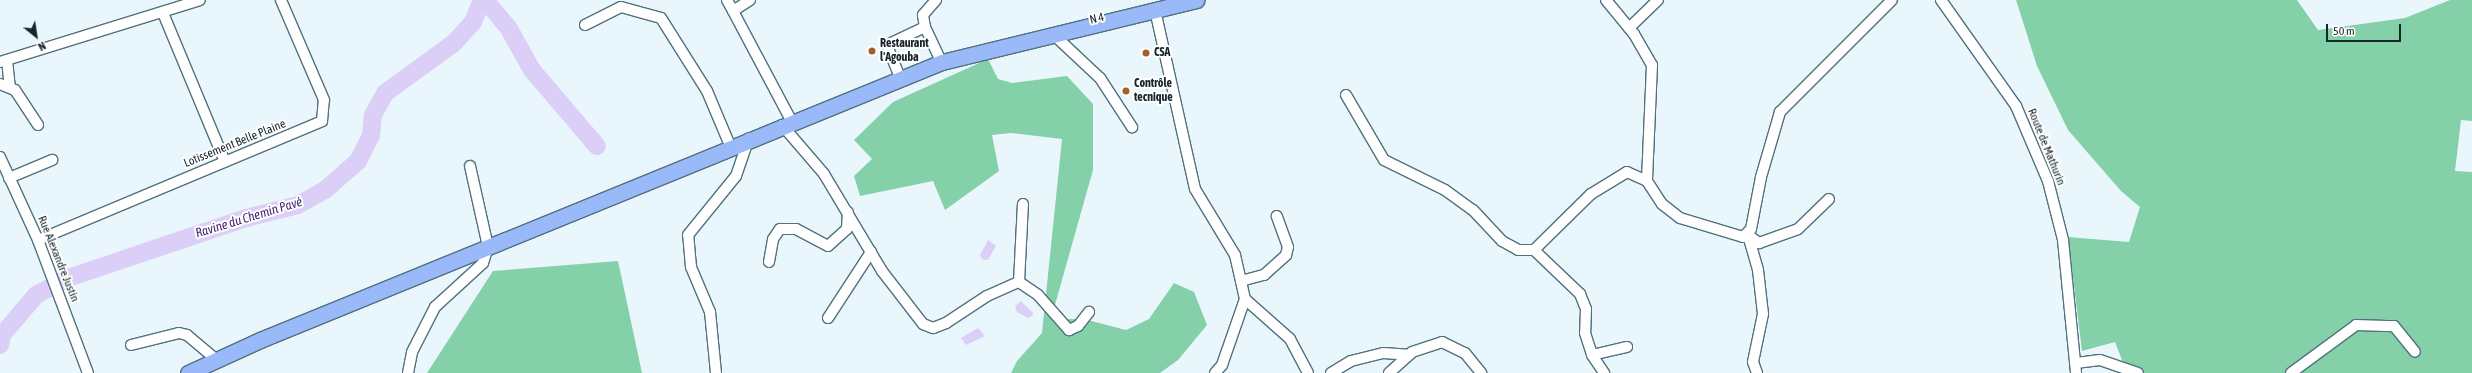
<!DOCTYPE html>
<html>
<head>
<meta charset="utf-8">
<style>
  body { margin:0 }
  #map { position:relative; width:2472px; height:373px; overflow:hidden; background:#e9f7fd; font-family:"Asap Condensed",sans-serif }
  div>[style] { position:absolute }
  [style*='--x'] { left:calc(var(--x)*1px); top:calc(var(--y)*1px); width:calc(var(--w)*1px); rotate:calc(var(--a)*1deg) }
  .forest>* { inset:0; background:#84d0a9 }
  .water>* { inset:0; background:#dbcff8 }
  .river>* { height:18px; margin:-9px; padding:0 9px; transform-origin:9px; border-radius:9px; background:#dbcff8 }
  .roads { filter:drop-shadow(1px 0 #52707e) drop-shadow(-1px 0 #52707e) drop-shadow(0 1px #52707e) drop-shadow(0 -1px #52707e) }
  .minor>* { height:10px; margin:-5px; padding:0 5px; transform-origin:5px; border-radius:5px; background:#fff }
  .highway>* { height:15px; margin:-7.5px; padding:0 7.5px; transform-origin:7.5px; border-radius:7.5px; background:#9ab9f9 }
  .dots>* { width:11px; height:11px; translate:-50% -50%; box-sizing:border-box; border:2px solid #fff; border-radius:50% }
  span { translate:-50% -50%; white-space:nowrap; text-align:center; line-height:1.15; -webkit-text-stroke:4px #fff; paint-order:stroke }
  .street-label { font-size:12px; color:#17242a }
  .poi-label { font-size:12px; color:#17242a; font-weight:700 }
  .left { translate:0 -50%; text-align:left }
  .water-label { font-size:13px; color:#452772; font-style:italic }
  .north { position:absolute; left:16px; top:16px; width:40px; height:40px; -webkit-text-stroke:3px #fff; paint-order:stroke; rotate:150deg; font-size:11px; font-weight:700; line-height:16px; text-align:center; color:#17242a }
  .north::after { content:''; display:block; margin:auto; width:14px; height:18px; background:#17242a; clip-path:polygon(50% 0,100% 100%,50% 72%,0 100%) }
  .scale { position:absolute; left:2326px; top:24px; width:75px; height:18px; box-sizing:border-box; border:2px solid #17242a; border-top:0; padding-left:5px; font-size:12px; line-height:14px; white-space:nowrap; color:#17242a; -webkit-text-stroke:3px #fff; paint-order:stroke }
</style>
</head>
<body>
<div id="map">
  <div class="forest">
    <div style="clip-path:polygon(2016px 0,2297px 0,2318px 30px,2405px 18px,2450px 0,2472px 0,2472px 121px,2461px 120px,2455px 171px,2472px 172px,2472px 373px,2127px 373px,2115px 342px,2082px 351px,2068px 237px,2129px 242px,2140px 207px,2121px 191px,2068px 130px,2037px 66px)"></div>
    <div style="clip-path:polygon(988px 59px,998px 79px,1012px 83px,1067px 76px,1093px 104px,1093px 170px,1051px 319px,1084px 319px,1126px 330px,1149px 319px,1174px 283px,1194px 292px,1207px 325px,1178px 360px,1160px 373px,1011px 373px,1017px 361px,1042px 333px,1062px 139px,1011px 133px,992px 135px,999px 171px,945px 210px,933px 181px,860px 196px,854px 176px,872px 159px,854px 140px,893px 102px)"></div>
    <div style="clip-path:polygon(618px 261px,642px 373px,427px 373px,493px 271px)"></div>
  </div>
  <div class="water">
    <div style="clip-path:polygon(988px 240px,996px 246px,988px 260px,983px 260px,980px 255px)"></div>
    <div style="clip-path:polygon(1021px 301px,1034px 314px,1028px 318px,1017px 312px,1015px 306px)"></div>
    <div style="clip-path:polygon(978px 328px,985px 336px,966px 345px,961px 338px)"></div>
  </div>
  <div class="river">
    <div style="--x:485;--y:0;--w:35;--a:50"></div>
    <div style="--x:508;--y:27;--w:49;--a:60.8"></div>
    <div style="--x:532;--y:70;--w:100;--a:49.5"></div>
    <div style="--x:0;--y:345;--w:10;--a:-79"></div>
    <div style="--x:2;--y:335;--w:52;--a:-49.6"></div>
    <div style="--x:36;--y:295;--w:36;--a:-28"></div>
    <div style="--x:68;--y:278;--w:188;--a:-18.6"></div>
    <div style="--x:246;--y:218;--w:54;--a:-14"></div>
    <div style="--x:298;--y:205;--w:31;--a:-29"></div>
    <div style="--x:325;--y:190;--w:44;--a:-41.3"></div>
    <div style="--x:358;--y:161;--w:28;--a:-63"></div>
    <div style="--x:371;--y:136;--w:21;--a:-85"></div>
    <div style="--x:373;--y:115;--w:25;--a:-61"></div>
    <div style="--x:385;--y:93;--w:85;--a:-35.9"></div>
    <div style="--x:454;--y:43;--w:28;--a:-48"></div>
    <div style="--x:473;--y:22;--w:24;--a:-68"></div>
  </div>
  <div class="roads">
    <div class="minor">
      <div style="--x:727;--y:0;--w:13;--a:61"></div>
      <div style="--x:750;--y:0;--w:20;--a:147"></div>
      <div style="--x:733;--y:11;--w:121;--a:62"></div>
      <div style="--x:936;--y:0;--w:20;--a:131"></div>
      <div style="--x:923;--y:15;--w:12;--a:81"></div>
      <div style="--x:925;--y:27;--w:35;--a:65"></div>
      <div style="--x:1606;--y:0;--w:44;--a:50.5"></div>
      <div style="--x:1634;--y:34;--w:36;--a:60"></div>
      <div style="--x:1652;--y:65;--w:116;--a:92.5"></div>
      <div style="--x:1941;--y:0;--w:130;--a:54.7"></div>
      <div style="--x:2016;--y:106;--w:82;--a:66.9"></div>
      <div style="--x:2048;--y:181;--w:61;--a:75.7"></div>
      <div style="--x:2063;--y:240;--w:134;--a:84.4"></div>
      <div style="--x:1155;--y:10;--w:183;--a:77.4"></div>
      <div style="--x:1195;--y:189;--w:77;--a:58.8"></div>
      <div style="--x:1235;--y:255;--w:45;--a:77.2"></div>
      <div style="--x:1245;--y:299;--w:60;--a:41.6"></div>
      <div style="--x:1290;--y:339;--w:38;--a:62"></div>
      <div style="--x:163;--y:13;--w:161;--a:67.4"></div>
      <div style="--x:585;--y:25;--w:40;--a:-26.6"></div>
      <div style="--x:621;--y:7;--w:41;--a:15.4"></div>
      <div style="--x:661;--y:18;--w:86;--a:57.8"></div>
      <div style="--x:707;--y:91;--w:56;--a:67.1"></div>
      <div style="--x:1629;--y:28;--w:40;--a:-44"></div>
      <div style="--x:1054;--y:35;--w:63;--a:43.1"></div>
      <div style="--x:1100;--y:78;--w:59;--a:56.9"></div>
      <div style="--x:7;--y:60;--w:27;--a:84"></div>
      <div style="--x:0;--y:62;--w:209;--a:-17.2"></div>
      <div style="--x:899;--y:75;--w:32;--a:-112"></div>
      <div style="--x:887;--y:45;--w:42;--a:-25.3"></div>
      <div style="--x:0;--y:84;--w:16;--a:22"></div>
      <div style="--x:15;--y:90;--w:42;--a:56.7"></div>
      <div style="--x:1346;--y:95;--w:75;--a:59.7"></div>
      <div style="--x:1384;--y:160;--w:68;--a:26.2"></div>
      <div style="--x:1445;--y:190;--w:34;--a:36"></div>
      <div style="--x:1473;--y:210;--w:42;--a:46.9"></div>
      <div style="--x:1502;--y:241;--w:18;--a:29"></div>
      <div style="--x:1518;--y:250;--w:16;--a:0"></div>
      <div style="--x:1534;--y:250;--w:80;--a:-44.5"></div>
      <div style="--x:1591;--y:194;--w:42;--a:-31.4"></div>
      <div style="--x:1627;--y:172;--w:22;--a:24"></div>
      <div style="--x:1647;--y:181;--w:27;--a:57"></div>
      <div style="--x:1662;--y:204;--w:23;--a:38"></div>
      <div style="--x:1680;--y:218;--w:66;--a:16.8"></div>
      <div style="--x:1743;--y:237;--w:11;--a:-45"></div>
      <div style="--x:1751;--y:229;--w:53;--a:-79.1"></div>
      <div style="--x:1761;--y:177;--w:68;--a:-73.7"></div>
      <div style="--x:1780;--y:112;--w:158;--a:-45"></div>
      <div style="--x:782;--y:125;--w:65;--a:49.4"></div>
      <div style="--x:824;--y:174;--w:113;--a:59.1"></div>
      <div style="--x:882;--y:271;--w:67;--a:52.3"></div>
      <div style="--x:923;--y:324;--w:11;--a:22"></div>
      <div style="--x:933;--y:328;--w:14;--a:-21"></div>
      <div style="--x:946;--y:323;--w:49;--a:-33.4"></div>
      <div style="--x:987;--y:296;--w:35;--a:-24"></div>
      <div style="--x:1019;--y:282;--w:23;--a:34"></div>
      <div style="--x:1038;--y:295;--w:47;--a:48.5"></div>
      <div style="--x:1069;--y:330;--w:10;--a:-24"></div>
      <div style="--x:1078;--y:326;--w:18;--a:-52"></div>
      <div style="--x:0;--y:157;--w:91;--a:65.4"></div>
      <div style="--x:38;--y:240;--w:142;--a:69.4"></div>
      <div style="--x:470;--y:166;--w:78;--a:77.4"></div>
      <div style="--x:9;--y:178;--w:47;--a:-22.7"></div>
      <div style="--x:1748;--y:235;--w:36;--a:74"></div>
      <div style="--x:1758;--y:270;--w:44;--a:83.5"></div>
      <div style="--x:1763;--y:314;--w:49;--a:101.8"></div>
      <div style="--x:1753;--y:362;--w:12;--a:70"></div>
      <div style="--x:1748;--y:235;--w:14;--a:36"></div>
      <div style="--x:1759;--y:243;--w:41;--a:-19.7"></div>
      <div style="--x:1798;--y:229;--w:43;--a:-44.1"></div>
      <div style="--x:38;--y:240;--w:308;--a:-22.7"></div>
      <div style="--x:322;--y:121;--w:21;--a:-85"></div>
      <div style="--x:324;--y:100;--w:109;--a:-113.3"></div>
      <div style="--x:1534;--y:250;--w:64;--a:43.7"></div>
      <div style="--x:1580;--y:294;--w:16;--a:68"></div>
      <div style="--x:1586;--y:309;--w:24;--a:92"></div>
      <div style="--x:1585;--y:333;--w:23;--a:72"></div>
      <div style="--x:1592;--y:355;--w:22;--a:56"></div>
      <div style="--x:769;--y:262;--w:23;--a:-80"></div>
      <div style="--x:773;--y:239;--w:12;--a:-55"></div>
      <div style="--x:780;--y:229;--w:16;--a:0"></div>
      <div style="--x:796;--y:229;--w:36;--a:28"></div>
      <div style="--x:828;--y:246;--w:25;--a:-42"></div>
      <div style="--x:847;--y:229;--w:17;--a:-87"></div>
      <div style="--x:1241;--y:281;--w:24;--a:-15"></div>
      <div style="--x:1264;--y:275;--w:30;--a:-42"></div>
      <div style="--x:1286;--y:255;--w:8;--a:-76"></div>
      <div style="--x:1288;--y:247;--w:33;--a:-110"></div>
      <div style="--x:1019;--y:282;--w:78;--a:-87.1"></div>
      <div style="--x:828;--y:318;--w:79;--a:-56.9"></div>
      <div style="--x:131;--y:345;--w:49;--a:-14"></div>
      <div style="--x:179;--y:333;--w:8;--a:14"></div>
      <div style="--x:187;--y:335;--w:33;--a:40"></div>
      <div style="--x:1592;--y:355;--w:36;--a:-13"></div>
      <div style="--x:2076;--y:363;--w:24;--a:-7"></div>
      <div style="--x:2100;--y:360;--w:40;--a:18.9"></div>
      <div style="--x:408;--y:373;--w:21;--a:-79"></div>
      <div style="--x:412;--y:352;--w:51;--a:-62.9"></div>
      <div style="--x:435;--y:307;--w:65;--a:-42.5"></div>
      <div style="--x:483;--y:263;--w:17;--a:-73"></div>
      <div style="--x:716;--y:373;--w:61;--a:-95.6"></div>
      <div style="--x:710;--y:312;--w:49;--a:-112.9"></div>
      <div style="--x:691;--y:267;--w:32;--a:-95"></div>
      <div style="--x:688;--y:235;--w:76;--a:-50.9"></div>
      <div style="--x:736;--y:176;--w:40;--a:-71.1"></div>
      <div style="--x:1215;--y:373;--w:11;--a:-49"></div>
      <div style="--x:1222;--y:365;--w:70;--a:-70.8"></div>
      <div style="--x:1331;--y:373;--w:23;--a:-31"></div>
      <div style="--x:1351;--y:361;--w:33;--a:-14"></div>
      <div style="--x:1383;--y:353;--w:26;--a:4"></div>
      <div style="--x:1389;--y:373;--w:31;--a:-42"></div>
      <div style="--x:1412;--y:352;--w:32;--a:-18"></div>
      <div style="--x:1442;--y:342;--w:25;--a:26"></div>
      <div style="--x:1465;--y:353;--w:26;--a:51"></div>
      <div style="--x:2291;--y:373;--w:81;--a:-36.4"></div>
      <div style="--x:2356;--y:325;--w:38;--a:2"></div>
      <div style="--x:2394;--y:326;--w:33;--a:51"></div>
    </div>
    <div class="highway">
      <div style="--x:188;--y:373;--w:79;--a:-24.6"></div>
      <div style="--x:260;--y:340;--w:736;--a:-22.18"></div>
      <div style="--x:942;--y:62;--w:262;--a:-13.7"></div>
    </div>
  </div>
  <div class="dots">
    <div style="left:872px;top:51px;background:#a1612a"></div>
    <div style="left:1146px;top:53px;background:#a1612a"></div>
    <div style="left:1126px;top:91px;background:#a1612a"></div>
  </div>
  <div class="street-label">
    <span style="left:1097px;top:19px;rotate:-14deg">N 4</span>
    <span style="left:235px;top:144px;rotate:-22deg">Lotissement Belle Plaine</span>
    <span style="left:2046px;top:147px;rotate:68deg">Route de Mathurin</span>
    <span style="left:58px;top:259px;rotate:68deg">Rue Alexandre Justin</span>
  </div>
  <div class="poi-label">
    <span class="left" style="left:880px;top:51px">Restaurant<br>l'Agouba</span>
    <span class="left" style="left:1154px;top:53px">CSA</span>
    <span class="left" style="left:1134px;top:91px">Contrôle<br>tecnique</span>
  </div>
  <div class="water-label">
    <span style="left:249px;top:218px;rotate:-17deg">Ravine du Chemin Pavé</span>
  </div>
  <div class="north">N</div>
  <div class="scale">50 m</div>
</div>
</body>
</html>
